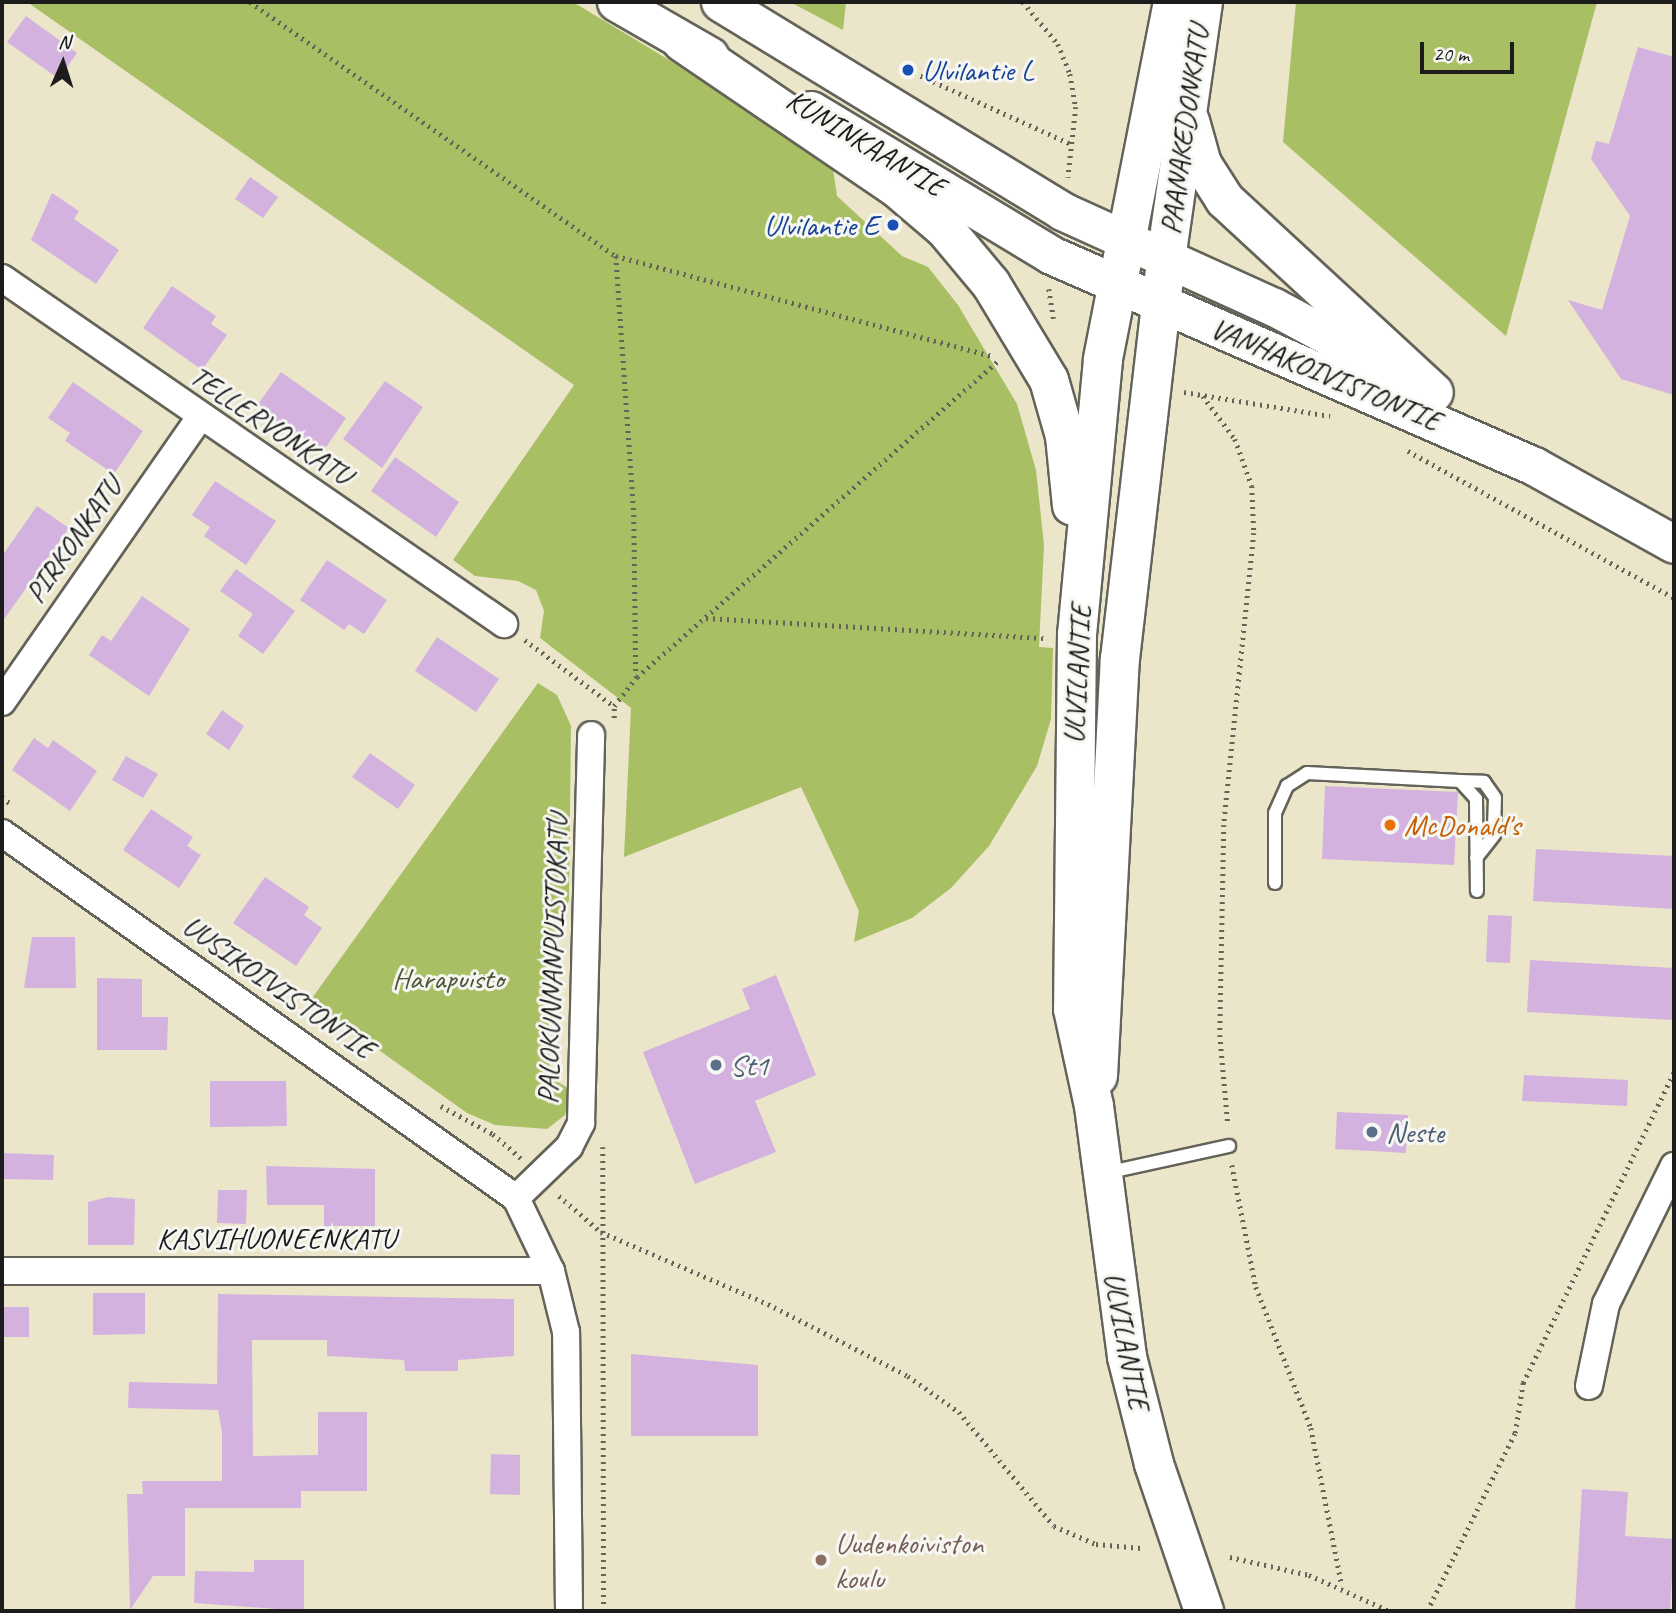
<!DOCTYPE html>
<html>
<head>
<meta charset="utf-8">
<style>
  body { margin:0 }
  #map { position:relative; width:1676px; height:1613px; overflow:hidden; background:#ebe6c9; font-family:Caveat,sans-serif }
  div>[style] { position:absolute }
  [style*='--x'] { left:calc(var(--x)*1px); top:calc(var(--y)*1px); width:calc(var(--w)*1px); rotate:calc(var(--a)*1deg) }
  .green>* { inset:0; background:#a9bf64 }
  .building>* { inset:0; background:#d3b2df }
  .path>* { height:4.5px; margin-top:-2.25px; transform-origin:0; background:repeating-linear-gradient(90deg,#646359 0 2px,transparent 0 7px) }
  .roads { filter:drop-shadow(2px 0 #646359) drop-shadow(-2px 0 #646359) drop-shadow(0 2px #646359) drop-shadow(0 -2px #646359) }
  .lane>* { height:12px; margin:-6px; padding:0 6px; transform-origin:6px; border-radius:6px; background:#fff }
  .street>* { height:26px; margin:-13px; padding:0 13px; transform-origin:13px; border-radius:13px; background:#fff }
  .secondary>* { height:37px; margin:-18.5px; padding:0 18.5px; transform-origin:18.5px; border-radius:18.5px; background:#fff }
  .primary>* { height:38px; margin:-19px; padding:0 19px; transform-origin:19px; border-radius:19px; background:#fff }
  .dots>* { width:19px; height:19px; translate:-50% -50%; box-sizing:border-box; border:4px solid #f6f6f2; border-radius:50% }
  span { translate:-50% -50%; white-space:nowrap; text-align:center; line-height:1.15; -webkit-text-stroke:6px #f6f6f2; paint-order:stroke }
  .transit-label { font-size:30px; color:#164399 }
  .left { translate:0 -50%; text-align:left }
  .right { translate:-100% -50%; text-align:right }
  .street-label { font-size:30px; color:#1c1c1c }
  .food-label { font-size:30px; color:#c56008 }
  .park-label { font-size:30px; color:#4d5535 }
  .service-label { font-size:30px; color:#4e5e75 }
  .education-label { font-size:30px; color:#785e54 }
  .frame { position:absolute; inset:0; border:4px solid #1c1c1c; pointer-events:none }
  .north { position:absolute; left:28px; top:28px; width:70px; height:70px; -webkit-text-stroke:5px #f6f6f2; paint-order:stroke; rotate:3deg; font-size:19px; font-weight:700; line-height:28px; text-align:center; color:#1c1c1c }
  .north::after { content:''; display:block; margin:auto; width:24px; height:32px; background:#1c1c1c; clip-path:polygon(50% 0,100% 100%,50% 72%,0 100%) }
  .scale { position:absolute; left:1420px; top:42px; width:94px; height:32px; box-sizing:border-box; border:4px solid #1c1c1c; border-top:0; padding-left:9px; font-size:21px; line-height:24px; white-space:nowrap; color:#1c1c1c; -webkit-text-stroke:5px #f6f6f2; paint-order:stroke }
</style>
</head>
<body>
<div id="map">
  <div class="green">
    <div style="clip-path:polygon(27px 2px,573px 2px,790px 133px,833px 169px,837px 196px,902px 256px,928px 267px,958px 305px,1017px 404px,1036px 470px,1044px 545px,1039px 647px,1053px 648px,1051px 719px,1037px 766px,989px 846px,951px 888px,912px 918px,854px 942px,859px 911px,801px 787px,624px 857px,631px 708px,540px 638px,544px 611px,536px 590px,518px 581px,475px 576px,453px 560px,574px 385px)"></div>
    <div style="clip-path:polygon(790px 2px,846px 2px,843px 30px)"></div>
    <div style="clip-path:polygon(1296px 2px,1597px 2px,1506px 336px,1283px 142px)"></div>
    <div style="clip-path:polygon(538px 683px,557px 695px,571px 726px,569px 900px,547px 960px,550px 1077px,571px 1090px,565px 1115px,547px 1129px,495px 1125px,467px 1113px,310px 1001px)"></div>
  </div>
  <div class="building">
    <div style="clip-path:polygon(26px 16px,77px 53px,59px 79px,7px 42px)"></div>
    <div style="clip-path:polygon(1638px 47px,1674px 57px,1674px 395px,1621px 379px,1568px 300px,1602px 310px,1630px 216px,1591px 159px,1596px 141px,1609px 144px)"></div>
    <div style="clip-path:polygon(250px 177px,278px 197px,263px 218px,235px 199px)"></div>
    <div style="clip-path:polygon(52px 193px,79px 211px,74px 219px,119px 250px,96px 284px,31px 240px)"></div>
    <div style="clip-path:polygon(172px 286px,216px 316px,211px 324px,227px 335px,202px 370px,143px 328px)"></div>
    <div style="clip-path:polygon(281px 372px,346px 418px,322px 453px,256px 407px)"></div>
    <div style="clip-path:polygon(385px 381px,423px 407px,382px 468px,343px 439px)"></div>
    <div style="clip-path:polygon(73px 382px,143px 431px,114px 474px,65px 441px,70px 433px,48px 418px)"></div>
    <div style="clip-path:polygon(395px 457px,459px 502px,436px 537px,371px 491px)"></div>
    <div style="clip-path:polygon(215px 481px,276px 521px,246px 565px,204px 536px,210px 527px,192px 515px)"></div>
    <div style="clip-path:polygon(37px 506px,69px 528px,2px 622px,2px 556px)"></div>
    <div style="clip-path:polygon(327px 560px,387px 600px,364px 634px,349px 624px,344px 630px,300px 600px)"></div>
    <div style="clip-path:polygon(236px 569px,295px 611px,263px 654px,238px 636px,253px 614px,220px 591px)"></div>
    <div style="clip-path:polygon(142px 596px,190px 629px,149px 696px,89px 655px,102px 635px,111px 641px)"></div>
    <div style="clip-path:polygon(437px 637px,499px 679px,476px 712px,415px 671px)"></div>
    <div style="clip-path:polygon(222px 710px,244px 726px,229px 750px,206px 734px)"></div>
    <div style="clip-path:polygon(34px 738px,48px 748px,53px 740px,97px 771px,70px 811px,12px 770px)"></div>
    <div style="clip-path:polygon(370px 753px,415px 785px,398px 809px,352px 777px)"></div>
    <div style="clip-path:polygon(126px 756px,158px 774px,143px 798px,112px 780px)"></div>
    <div style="clip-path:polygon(1325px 786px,1458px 792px,1454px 865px,1322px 859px)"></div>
    <div style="clip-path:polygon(151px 809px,193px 837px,187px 846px,201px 855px,179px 888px,123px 850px)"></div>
    <div style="clip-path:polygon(1536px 849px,1674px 856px,1674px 909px,1533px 901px)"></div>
    <div style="clip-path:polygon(265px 877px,309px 907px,304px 915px,322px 928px,296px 966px,233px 923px)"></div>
    <div style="clip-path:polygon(1488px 915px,1512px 916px,1510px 963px,1486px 962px)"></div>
    <div style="clip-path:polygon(32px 937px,75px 937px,76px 988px,24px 988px)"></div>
    <div style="clip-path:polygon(1530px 960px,1674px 968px,1673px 1020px,1527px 1012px)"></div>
    <div style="clip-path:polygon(776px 975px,816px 1075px,755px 1101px,776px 1152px,695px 1184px,643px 1052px,750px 1009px,742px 989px)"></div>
    <div style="clip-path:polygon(97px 978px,142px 979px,142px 1017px,168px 1017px,167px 1050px,97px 1050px)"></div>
    <div style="clip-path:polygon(1524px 1075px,1628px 1080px,1627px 1106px,1522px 1101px)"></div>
    <div style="clip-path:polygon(210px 1081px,286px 1081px,287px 1126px,210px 1127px)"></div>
    <div style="clip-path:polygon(1337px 1112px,1408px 1115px,1406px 1153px,1335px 1149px)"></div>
    <div style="clip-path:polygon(2px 1153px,54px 1155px,53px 1180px,2px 1179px)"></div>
    <div style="clip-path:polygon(266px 1166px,375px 1169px,375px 1226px,324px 1226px,324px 1205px,267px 1205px)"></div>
    <div style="clip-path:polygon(218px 1190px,247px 1190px,246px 1224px,217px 1223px)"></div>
    <div style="clip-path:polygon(108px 1197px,135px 1199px,134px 1245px,88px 1245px,88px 1202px)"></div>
    <div style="clip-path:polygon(93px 1293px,145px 1293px,145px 1334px,93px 1335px)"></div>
    <div style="clip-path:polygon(218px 1294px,514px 1299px,514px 1356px,458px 1360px,458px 1371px,405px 1371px,404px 1360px,327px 1356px,327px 1340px,252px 1340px,253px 1456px,318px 1455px,318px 1412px,367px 1412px,367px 1491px,301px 1491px,301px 1508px,185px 1508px,185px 1576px,153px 1576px,130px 1610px,127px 1494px,143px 1494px,142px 1481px,222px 1481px,222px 1431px,218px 1410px,128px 1408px,129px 1382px,217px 1384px)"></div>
    <div style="clip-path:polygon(2px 1307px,29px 1307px,29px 1337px,2px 1337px)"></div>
    <div style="clip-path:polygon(631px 1354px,758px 1365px,758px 1436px,631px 1436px)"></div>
    <div style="clip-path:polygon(491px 1454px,520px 1455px,520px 1495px,490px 1494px)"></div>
    <div style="clip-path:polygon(1582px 1489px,1628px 1492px,1625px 1536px,1674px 1539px,1670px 1611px,1575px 1611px)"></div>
    <div style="clip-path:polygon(254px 1560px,304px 1560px,304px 1611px,194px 1603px,195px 1571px,254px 1572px)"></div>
  </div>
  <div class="path">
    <div style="--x:250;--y:2;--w:446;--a:34.8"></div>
    <div style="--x:616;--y:256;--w:390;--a:14.9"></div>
    <div style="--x:1023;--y:2;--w:55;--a:50.2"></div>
    <div style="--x:1058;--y:44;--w:32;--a:68"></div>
    <div style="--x:1070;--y:74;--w:34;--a:80"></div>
    <div style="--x:1076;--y:107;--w:71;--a:96.4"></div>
    <div style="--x:908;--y:70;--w:181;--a:24.4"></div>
    <div style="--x:616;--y:256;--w:260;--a:86"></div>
    <div style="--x:634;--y:515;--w:161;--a:89.3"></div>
    <div style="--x:1049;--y:289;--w:30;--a:81"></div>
    <div style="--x:1184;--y:392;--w:148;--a:9.3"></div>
    <div style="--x:1203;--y:396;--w:54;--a:53.3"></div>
    <div style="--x:1235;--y:439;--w:50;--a:70.1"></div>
    <div style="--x:1252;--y:486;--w:47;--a:87.6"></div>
    <div style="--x:1254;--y:533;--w:294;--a:95.9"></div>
    <div style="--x:1224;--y:825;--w:210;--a:91.1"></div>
    <div style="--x:1220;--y:1035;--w:90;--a:84.9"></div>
    <div style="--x:1408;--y:451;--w:304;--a:28.9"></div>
    <div style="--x:706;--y:618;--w:338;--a:3.4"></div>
    <div style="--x:525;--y:640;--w:111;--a:36.6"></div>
    <div style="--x:614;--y:718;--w:12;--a:-90"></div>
    <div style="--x:614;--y:706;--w:37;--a:-52"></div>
    <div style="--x:637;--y:677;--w:481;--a:-41.2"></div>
    <div style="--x:2;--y:797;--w:13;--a:39"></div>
    <div style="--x:441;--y:1106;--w:59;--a:28.3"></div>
    <div style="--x:493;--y:1134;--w:37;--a:41"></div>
    <div style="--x:603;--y:1147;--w:464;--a:89.9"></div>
    <div style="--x:1232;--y:1165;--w:124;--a:78.9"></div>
    <div style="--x:1256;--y:1287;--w:151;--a:68.7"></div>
    <div style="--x:1311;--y:1428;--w:161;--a:78.9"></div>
    <div style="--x:559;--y:1196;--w:55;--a:40.6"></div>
    <div style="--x:601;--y:1232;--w:182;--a:23.3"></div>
    <div style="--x:768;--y:1304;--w:157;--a:27.2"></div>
    <div style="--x:908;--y:1376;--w:62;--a:35.2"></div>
    <div style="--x:959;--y:1412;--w:148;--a:50.2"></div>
    <div style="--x:1054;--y:1526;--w:46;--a:23.2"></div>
    <div style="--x:1096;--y:1544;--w:45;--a:5.1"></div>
    <div style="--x:1230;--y:1557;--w:81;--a:12.8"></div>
    <div style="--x:1309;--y:1575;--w:89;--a:24"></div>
    <div style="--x:1427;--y:1611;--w:199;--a:-63.7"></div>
    <div style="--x:1515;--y:1433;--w:51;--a:-80.9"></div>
    <div style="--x:1523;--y:1383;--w:346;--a:-64.1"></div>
  </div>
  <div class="roads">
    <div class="lane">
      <div style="--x:1460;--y:781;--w:24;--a:2"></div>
      <div style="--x:1484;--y:782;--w:19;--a:55"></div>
      <div style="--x:1495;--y:798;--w:37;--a:92"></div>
      <div style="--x:1494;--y:835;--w:29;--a:128"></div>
      <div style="--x:1275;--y:883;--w:70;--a:-90"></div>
      <div style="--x:1275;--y:813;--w:30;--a:-66"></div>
      <div style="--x:1287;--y:786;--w:24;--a:-33"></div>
      <div style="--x:1307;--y:773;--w:153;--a:3"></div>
      <div style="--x:1460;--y:781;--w:24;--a:48"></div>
      <div style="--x:1476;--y:799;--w:92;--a:89.4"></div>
      <div style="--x:1105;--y:1173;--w:127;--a:-12.3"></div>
    </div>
    <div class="street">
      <div style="--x:2;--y:278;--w:610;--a:34.58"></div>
      <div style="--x:2;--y:702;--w:347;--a:-55.2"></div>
      <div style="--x:2;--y:833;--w:630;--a:35.38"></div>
      <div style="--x:2;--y:1271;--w:549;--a:0"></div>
      <div style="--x:1589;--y:1386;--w:84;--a:-78.3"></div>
      <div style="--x:1606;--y:1304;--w:154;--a:-63.8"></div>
      <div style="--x:569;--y:1611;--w:279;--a:-90.6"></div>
      <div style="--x:566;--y:1332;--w:63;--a:-103.8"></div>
      <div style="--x:551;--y:1271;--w:81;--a:-115.6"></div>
      <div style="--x:516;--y:1198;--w:74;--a:-43.9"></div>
      <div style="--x:569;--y:1147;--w:27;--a:-63"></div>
      <div style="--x:581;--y:1123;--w:388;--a:-88.5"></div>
    </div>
    <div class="secondary">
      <div style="--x:616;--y:2;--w:108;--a:29.9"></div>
      <div style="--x:720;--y:2;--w:401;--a:31.4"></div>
      <div style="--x:1062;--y:211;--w:233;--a:24.4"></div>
      <div style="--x:1274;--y:307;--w:154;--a:28.2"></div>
      <div style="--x:811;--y:110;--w:280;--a:31.1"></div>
      <div style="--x:1051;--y:255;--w:527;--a:23.6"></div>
      <div style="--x:1534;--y:466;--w:160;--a:29.1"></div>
    </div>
    <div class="primary">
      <div style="--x:1173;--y:2;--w:365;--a:101.1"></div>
      <div style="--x:1103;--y:360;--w:275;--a:95.4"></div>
      <div style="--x:1077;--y:634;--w:375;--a:90.6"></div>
      <div style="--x:1073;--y:1009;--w:99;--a:77.8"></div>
      <div style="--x:1094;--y:1106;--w:253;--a:82.5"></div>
      <div style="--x:1127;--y:1357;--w:110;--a:75.8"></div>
      <div style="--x:1154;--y:1464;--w:155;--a:71.2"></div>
      <div style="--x:682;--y:42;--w:261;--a:34.2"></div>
      <div style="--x:898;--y:189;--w:62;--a:40.4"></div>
      <div style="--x:945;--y:229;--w:72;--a:50.1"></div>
      <div style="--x:991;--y:284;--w:112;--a:58.9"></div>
      <div style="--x:1049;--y:380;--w:58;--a:74.1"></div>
      <div style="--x:1065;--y:436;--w:70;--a:84.3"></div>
      <div style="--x:1190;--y:121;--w:45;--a:74.4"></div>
      <div style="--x:1202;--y:164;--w:43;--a:57.4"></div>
      <div style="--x:1225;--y:200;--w:284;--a:42.7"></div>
      <div style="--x:1098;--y:1076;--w:418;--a:-87"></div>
      <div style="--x:1120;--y:659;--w:403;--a:-83.4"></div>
      <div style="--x:1166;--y:259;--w:260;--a:-81.8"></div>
    </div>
  </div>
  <div class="dots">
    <div style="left:908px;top:70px;background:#1a4fb4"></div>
    <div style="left:893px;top:225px;background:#1a4fb4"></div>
    <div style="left:1390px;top:825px;background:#e8710a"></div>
    <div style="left:716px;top:1065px;background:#5c6f8a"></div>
    <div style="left:1372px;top:1132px;background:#5c6f8a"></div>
    <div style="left:821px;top:1560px;background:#8d6e63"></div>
  </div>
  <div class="transit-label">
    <span class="left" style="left:922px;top:70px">Ulvilantie L</span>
    <span class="right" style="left:879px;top:225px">Ulvilantie E</span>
  </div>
  <div class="street-label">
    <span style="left:1184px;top:130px;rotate:-82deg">PAANAKEDONKATU</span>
    <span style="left:866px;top:143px;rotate:31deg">KUNINKAANTIE</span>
    <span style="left:1326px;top:374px;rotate:23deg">VANHAKOIVISTONTIE</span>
    <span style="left:271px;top:425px;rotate:34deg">TELLERVONKATU</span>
    <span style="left:73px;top:540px;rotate:-55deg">PIRKONKATU</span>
    <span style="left:1077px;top:674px;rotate:-87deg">ULVILANTIE</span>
    <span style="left:552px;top:959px;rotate:-88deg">PALOKUNNANPUISTOKATU</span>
    <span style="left:279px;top:987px;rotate:35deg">UUSIKOIVISTONTIE</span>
    <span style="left:276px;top:1238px">KASVIHUONEENKATU</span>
    <span style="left:1127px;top:1341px;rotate:79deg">ULVILANTIE</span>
  </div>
  <div class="food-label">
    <span class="left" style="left:1404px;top:825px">McDonald's</span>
  </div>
  <div class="park-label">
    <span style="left:448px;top:978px">Harapuisto</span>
  </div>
  <div class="service-label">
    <span class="left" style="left:730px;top:1065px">St1</span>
    <span class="left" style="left:1386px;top:1132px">Neste</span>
  </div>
  <div class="education-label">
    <span class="left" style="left:835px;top:1560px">Uudenkoiviston<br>koulu</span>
  </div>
  <div class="frame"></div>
  <div class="north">N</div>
  <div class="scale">20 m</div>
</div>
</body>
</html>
